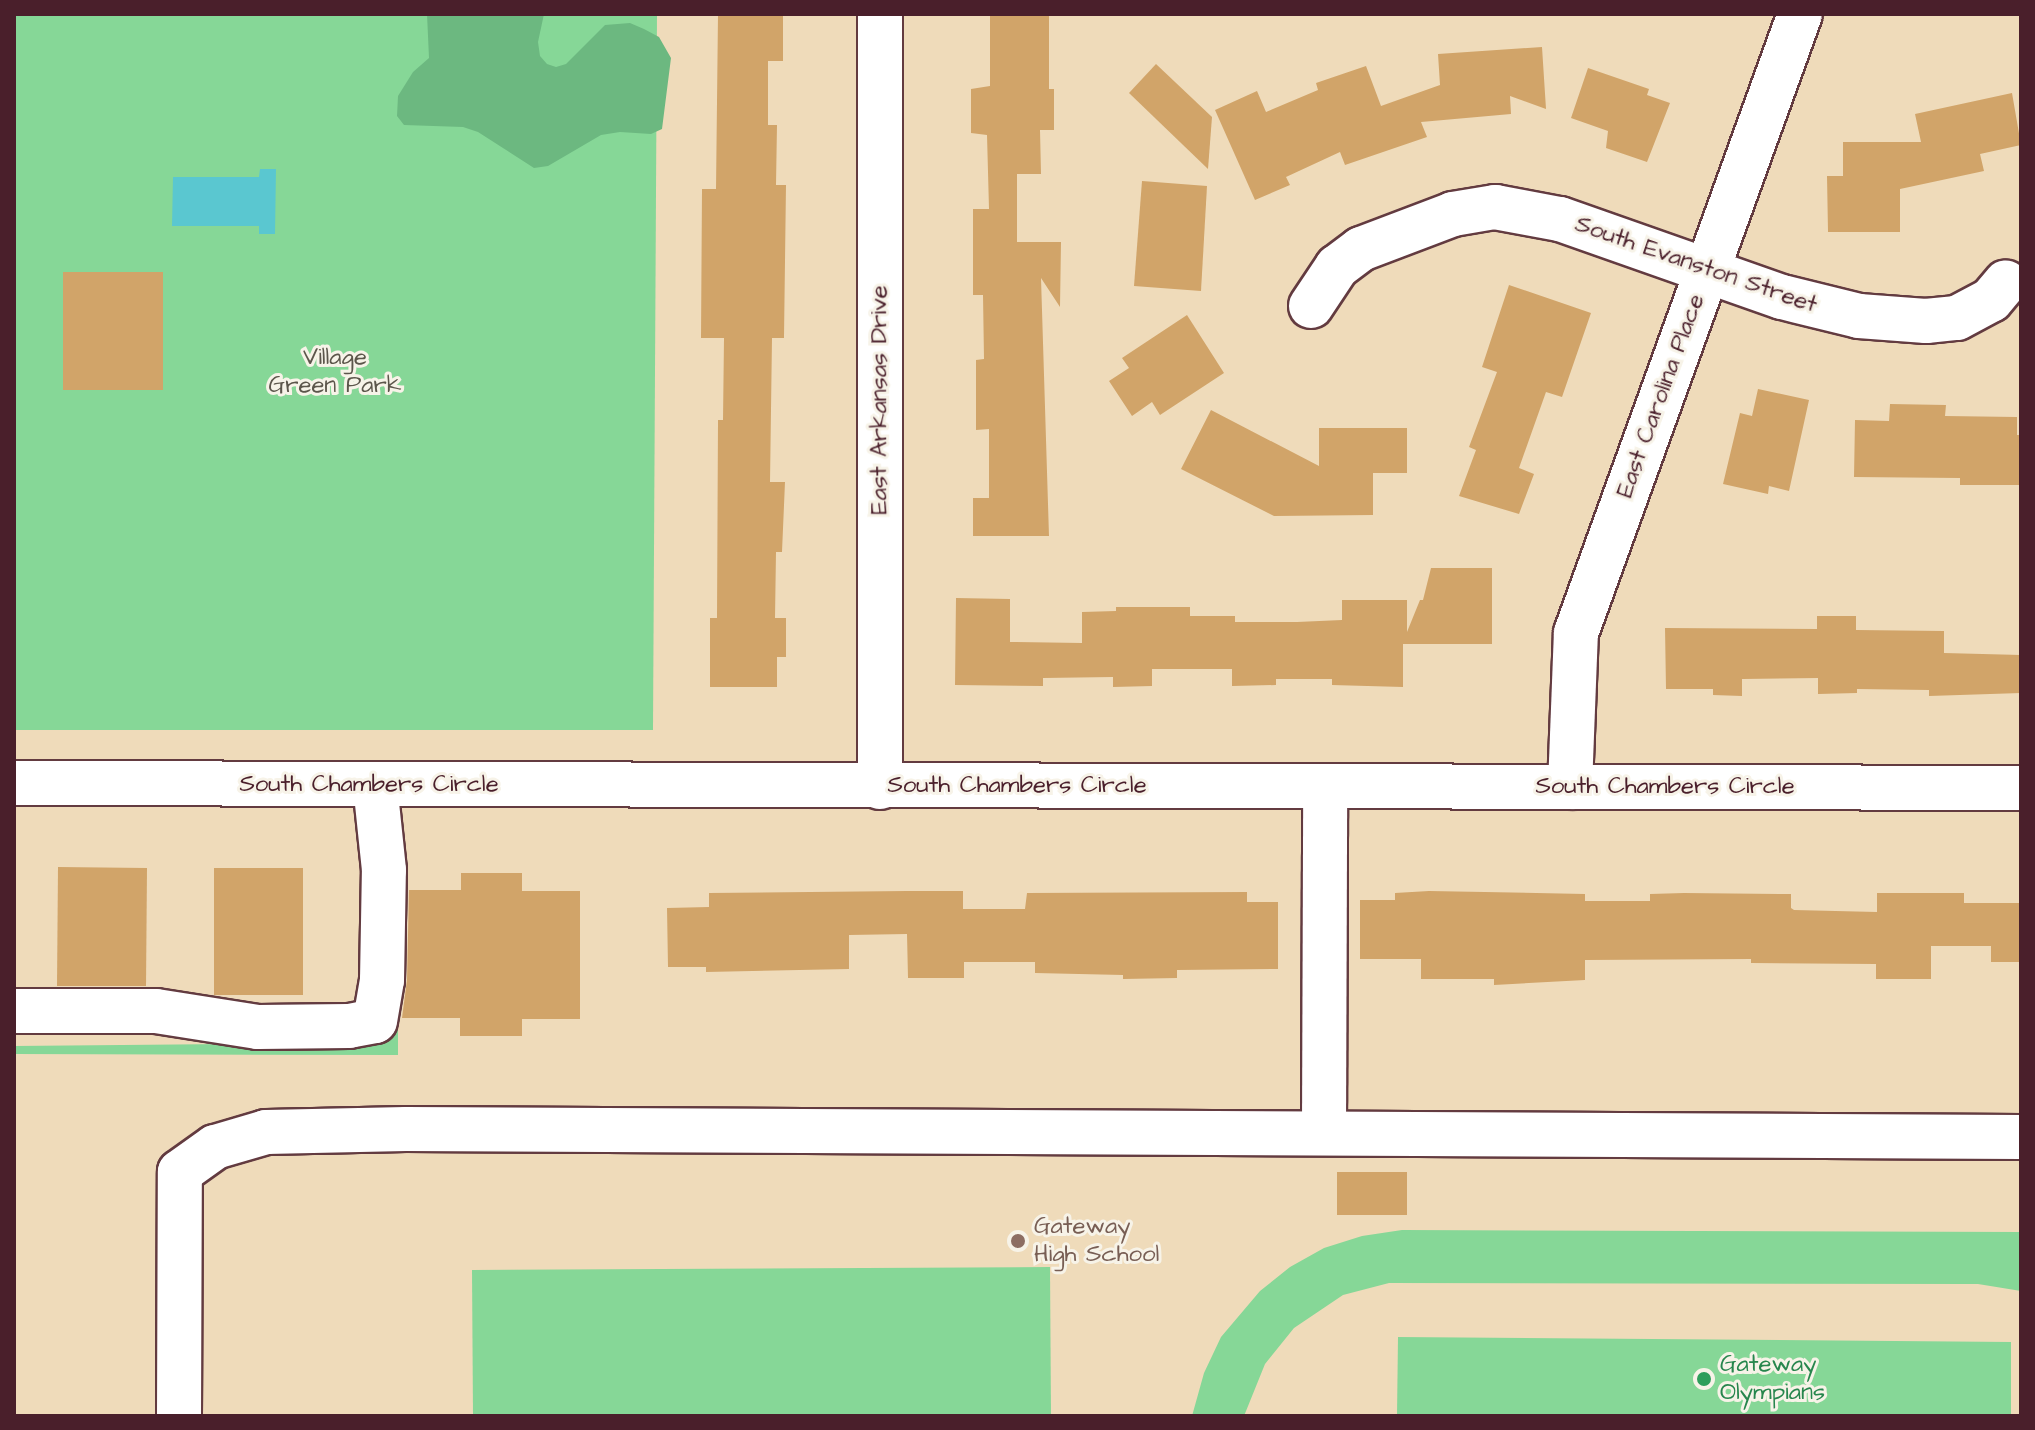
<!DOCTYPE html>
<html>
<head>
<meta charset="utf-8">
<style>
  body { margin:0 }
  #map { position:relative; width:2035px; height:1430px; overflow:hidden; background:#efdbba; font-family:"Architects Daughter",sans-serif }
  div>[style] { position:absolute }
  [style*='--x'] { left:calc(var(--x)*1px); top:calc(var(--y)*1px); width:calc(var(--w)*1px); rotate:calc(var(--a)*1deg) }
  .green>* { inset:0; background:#86d797 }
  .forest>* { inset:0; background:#6cb880 }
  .water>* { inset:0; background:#5ac7d0 }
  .building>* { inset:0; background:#d1a469 }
  .roads { filter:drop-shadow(2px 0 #633b40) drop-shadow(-2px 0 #633b40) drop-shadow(0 2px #633b40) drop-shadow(0 -2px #633b40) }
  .minor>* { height:44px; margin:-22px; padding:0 22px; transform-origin:22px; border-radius:22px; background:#fff }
  .dots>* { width:22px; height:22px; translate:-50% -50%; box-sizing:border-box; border:4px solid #f7f3e8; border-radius:50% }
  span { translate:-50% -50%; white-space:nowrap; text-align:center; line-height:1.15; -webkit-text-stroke:6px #f7f3e8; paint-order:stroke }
  .street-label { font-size:24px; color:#4a1f2b }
  .park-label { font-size:24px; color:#5c564b }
  .education-label { font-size:24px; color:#785e54 }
  .left { translate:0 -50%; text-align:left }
  .leisure-label { font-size:24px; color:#27864d }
  .frame { position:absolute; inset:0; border:16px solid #4a1f2b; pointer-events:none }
</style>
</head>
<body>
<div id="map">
  <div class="green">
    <div style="clip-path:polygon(14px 14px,657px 14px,653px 730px,14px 730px)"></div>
    <div style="clip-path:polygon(398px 1023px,398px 1055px,14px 1054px,14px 1046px,353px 1043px)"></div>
    <div style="clip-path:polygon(1402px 1230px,2021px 1232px,2021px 1291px,1978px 1284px,1389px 1283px,1343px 1295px,1294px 1328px,1265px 1364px,1244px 1416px,1192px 1416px,1204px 1373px,1221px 1337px,1260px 1291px,1290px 1267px,1324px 1248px,1362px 1236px)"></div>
    <div style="clip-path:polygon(1050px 1267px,1051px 1416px,473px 1416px,472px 1270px)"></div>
    <div style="clip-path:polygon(1398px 1337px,2011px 1342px,2011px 1416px,1397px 1416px)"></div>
  </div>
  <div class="forest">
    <div style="clip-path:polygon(427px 14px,544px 14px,538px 42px,540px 56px,547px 64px,556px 67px,566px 64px,605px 25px,630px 23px,644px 29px,659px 37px,671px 58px,662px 129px,651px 134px,620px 132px,601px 135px,548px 166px,534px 168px,478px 132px,463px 127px,404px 125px,397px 116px,398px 96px,413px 72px,429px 58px)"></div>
  </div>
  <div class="water">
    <div style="clip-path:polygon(260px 169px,276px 169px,275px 234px,259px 234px,259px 226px,172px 226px,173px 177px,259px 177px)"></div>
  </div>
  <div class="building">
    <div style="clip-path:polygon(718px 14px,783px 14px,783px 61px,768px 61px,768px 125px,777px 125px,776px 185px,786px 185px,784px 338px,772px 338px,770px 482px,785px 482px,782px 552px,776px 552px,775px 618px,786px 618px,786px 657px,777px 657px,777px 687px,710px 687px,710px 618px,717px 618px,718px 420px,723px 420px,724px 338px,701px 338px,702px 189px,716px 189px)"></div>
    <div style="clip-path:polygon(990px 14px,1049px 14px,1049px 89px,1054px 89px,1054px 130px,1040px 130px,1041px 174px,1017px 174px,1017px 242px,1061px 242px,1060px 307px,1041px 278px,1049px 536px,973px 536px,973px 498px,989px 498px,989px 429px,976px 430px,976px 360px,984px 359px,983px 295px,973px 295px,973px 209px,989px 209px,987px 135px,971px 133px,971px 89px,990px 86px)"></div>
    <div style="clip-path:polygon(1542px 47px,1546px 109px,1510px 96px,1511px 114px,1421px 122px,1427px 137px,1345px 165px,1340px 152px,1286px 177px,1290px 185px,1255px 200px,1215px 110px,1257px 91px,1266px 112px,1318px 90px,1316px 83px,1366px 66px,1381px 106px,1440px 85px,1438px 54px)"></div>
    <div style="clip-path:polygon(1156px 64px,1212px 117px,1208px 169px,1129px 93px)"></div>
    <div style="clip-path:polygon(1588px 68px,1649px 89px,1647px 95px,1670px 103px,1647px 162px,1606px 148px,1608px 131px,1571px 118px)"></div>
    <div style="clip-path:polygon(2012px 93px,2021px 145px,1980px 154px,1984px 171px,1900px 189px,1900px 232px,1828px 232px,1827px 176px,1843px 176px,1843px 142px,1921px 142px,1915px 114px)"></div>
    <div style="clip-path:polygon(1142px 181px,1207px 186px,1201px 291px,1134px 286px)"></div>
    <div style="clip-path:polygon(63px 272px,163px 272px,163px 390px,63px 390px)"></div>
    <div style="clip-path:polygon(1509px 285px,1591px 313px,1562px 397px,1546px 392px,1519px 468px,1534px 474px,1519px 514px,1459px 496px,1476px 450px,1469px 447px,1497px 372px,1482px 367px)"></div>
    <div style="clip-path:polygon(1187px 315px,1224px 373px,1160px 415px,1152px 402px,1132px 416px,1109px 381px,1129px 368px,1122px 358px)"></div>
    <div style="clip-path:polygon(1758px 389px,1809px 400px,1789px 491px,1769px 486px,1768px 494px,1723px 484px,1740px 413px,1752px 416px)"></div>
    <div style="clip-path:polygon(1890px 404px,1946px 405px,1945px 416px,2017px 417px,2017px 435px,2021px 435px,2021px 485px,1960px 485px,1960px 478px,1854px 477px,1855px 420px,1889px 421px)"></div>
    <div style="clip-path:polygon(1211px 410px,1319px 466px,1319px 428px,1407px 428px,1407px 473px,1373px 473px,1373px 515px,1274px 516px,1181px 469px)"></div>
    <div style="clip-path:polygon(1431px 568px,1492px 568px,1492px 644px,1403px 644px,1403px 687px,1332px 685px,1332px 679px,1276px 679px,1276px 685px,1232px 686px,1232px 669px,1152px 669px,1152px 686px,1113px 687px,1113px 677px,1043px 678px,1043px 686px,955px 685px,956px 598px,1010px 599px,1010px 642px,1082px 643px,1082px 612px,1116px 611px,1116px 607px,1190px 607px,1190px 616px,1235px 616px,1235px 622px,1297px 622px,1342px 620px,1342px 600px,1407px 600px,1407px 632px,1420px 600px,1423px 600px)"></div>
    <div style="clip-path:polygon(1817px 616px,1856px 616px,1856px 630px,1944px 631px,1944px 653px,2021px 655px,2021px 693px,1929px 696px,1929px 690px,1857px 689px,1857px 693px,1818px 694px,1818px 678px,1742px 679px,1742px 696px,1713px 695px,1713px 689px,1666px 689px,1665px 628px,1817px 629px)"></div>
    <div style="clip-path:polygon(58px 867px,147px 868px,146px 986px,57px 986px)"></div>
    <div style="clip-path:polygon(214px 868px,303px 868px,303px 995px,214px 995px)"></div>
    <div style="clip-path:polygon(461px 873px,522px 873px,522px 891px,580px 891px,580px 1019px,522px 1019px,522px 1036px,460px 1036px,460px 1018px,402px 1018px,407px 980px,409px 890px,461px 890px)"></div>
    <div style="clip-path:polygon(907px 891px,963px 891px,963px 909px,1025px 909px,1027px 893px,1247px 892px,1247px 902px,1278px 902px,1278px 969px,1177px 970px,1177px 978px,1123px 979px,1123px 975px,1035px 973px,1035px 962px,964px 962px,964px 978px,908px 978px,907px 934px,849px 935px,849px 969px,706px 972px,706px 967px,668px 967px,667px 908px,709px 907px,709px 893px)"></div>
    <div style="clip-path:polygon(1429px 891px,1585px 894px,1585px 901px,1650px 901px,1650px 894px,1684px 893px,1791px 894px,1791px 908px,1794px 910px,1877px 912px,1877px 893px,1964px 893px,1964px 903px,2021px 903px,2021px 962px,1991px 962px,1991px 946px,1931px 946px,1931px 979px,1876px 979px,1876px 964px,1751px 963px,1751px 959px,1585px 960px,1585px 980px,1494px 985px,1494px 979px,1421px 979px,1421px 959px,1360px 959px,1360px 900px,1395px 900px,1395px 893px)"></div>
    <div style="clip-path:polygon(1337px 1172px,1407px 1172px,1407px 1215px,1337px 1215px)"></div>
  </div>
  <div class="roads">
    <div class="minor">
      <div style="--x:1311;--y:306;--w:47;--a:-56.3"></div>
      <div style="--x:1337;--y:267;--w:30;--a:-37"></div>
      <div style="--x:1361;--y:249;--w:98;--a:-20.8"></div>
      <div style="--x:1453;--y:214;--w:43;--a:-9.5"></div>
      <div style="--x:1495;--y:207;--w:66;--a:10.5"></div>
      <div style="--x:1560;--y:219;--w:235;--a:19.4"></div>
      <div style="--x:1782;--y:297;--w:79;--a:13.9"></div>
      <div style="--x:1859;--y:316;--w:67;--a:4.3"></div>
      <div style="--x:1926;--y:321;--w:31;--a:-6"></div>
      <div style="--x:1957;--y:318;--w:38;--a:-28"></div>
      <div style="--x:1991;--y:300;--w:23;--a:-50"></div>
      <div style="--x:14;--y:783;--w:2007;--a:0.14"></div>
      <div style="--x:880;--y:787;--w:773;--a:-90"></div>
      <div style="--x:1570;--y:787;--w:154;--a:-87.8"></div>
      <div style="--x:1576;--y:633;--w:658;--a:-70.11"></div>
      <div style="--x:14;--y:1011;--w:142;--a:0"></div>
      <div style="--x:156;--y:1011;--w:103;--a:8.9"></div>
      <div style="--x:258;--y:1027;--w:91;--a:-0.6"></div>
      <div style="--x:349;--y:1026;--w:26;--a:-11"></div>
      <div style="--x:375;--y:1021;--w:42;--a:-80.3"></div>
      <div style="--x:382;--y:980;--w:110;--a:-89"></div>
      <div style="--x:384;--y:870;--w:85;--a:-96"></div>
      <div style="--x:1324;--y:1133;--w:347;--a:-89.8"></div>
      <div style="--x:179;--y:1416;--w:244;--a:-89.8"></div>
      <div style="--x:180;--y:1172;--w:43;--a:-35.5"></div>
      <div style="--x:215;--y:1147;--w:53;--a:-16.4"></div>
      <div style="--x:266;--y:1132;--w:140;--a:-1.2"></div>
      <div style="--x:406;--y:1129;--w:1615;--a:0.28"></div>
    </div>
  </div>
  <div class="dots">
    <div style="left:1018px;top:1241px;background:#8d6e63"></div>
    <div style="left:1704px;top:1379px;background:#2e9e5b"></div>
  </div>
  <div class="street-label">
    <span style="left:1696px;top:265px;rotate:19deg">South Evanston Street</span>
    <span style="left:1661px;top:396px;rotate:-70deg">East Carolina Place</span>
    <span style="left:880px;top:400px;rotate:-90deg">East Arkansas Drive</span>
    <span style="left:369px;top:785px">South Chambers Circle</span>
    <span style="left:1017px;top:786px">South Chambers Circle</span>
    <span style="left:1665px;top:787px">South Chambers Circle</span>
  </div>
  <div class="park-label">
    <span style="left:335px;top:372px">Village<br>Green Park</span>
  </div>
  <div class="education-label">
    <span class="left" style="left:1034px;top:1241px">Gateway<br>High School</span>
  </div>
  <div class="leisure-label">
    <span class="left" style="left:1720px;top:1379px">Gateway<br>Olympians</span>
  </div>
  <div class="frame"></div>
</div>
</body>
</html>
